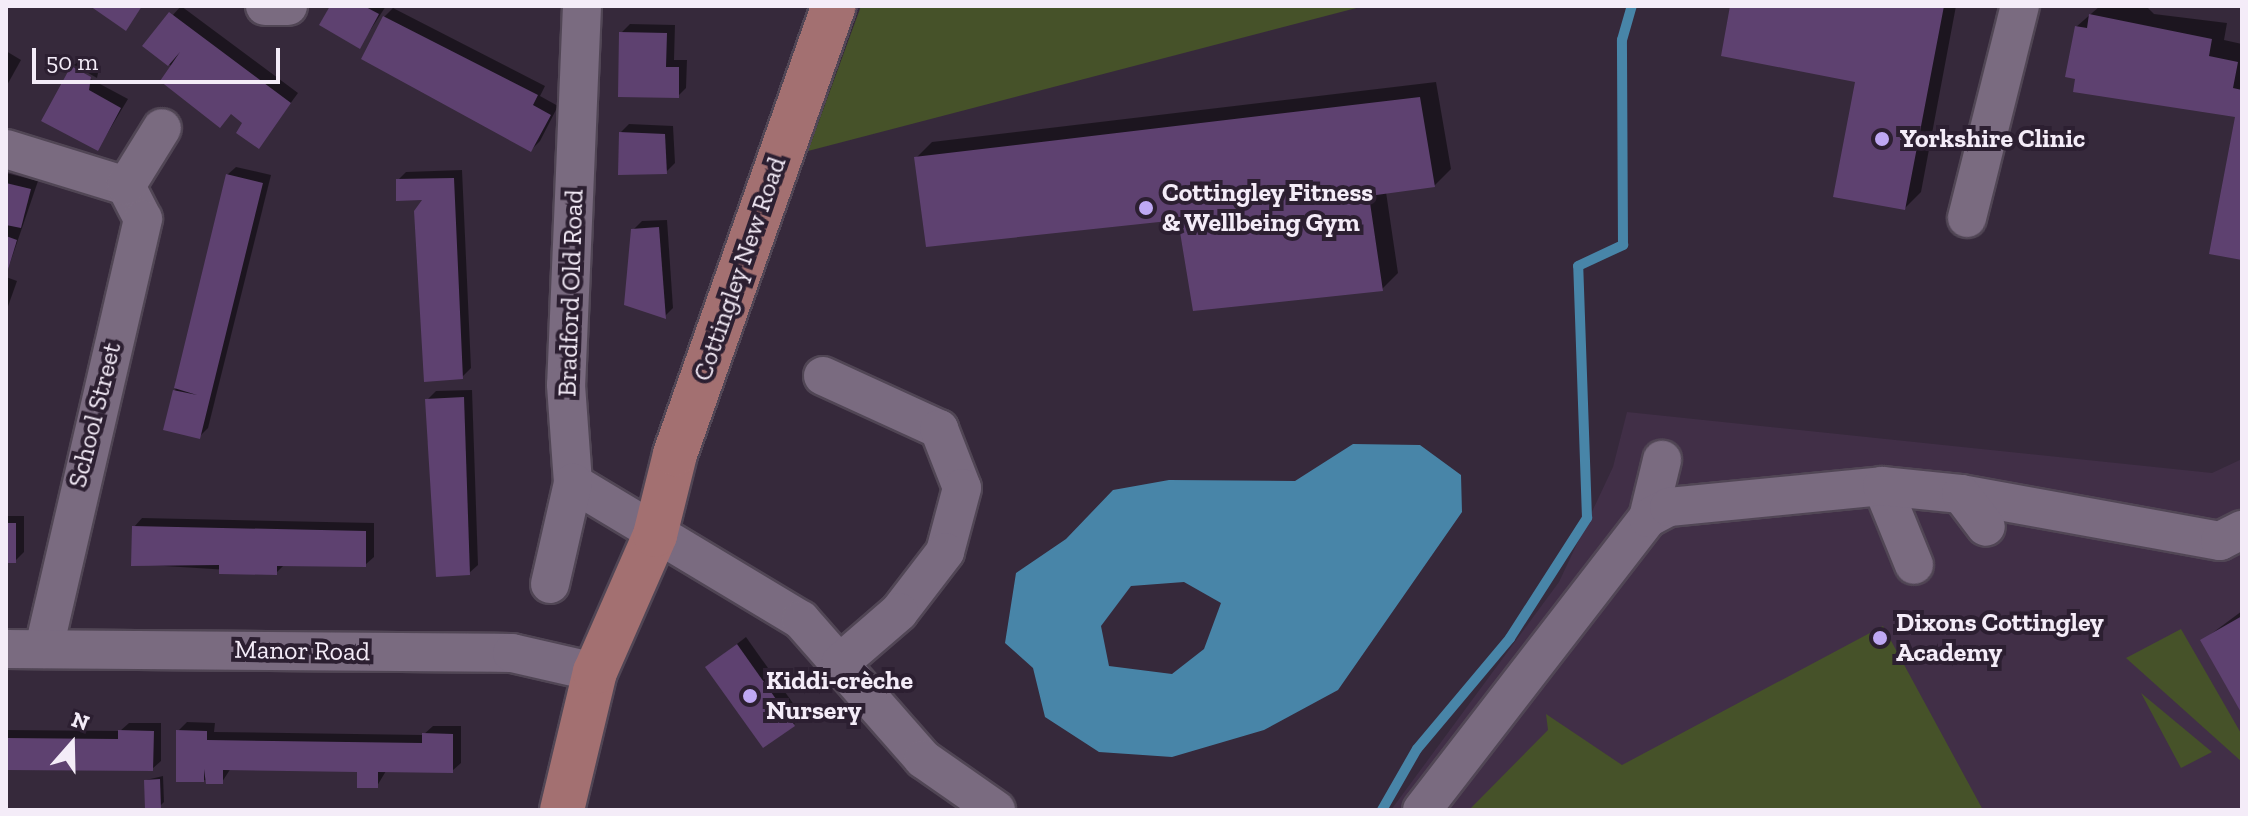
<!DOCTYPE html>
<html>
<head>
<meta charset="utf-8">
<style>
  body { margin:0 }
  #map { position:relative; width:2248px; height:816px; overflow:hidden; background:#36293b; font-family:"Zilla Slab",serif }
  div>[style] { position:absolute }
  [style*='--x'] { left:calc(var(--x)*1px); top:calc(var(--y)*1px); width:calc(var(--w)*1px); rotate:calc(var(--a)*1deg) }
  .built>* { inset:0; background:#412f47 }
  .green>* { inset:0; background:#465229 }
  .water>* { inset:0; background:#4885a8 }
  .shadow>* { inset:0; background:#0007 }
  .stream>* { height:10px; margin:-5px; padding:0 5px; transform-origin:5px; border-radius:5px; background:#4885a8 }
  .building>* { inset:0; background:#5e4170 }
  .roads { filter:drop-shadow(2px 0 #514655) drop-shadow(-2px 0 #514655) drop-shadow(0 2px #514655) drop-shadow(0 -2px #514655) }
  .minor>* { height:38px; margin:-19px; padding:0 19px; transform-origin:19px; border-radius:19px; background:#7a6b80 }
  .major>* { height:44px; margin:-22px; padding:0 22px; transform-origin:22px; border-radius:22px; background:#a37071 }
  .dots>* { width:22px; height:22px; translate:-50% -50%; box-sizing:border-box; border:4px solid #2c1f31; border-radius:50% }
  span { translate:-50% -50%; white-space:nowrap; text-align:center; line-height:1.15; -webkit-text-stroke:8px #2c1f31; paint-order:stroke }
  .poi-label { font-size:26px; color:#f4ecf8; font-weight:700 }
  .left { translate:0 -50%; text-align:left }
  .street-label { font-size:26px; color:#f4ecf8 }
  .frame { position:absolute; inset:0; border:8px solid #f4ecf8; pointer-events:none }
  .north { position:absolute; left:32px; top:704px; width:80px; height:80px; -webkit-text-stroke:6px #2c1f31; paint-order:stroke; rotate:20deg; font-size:22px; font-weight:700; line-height:32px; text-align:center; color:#f4ecf8 }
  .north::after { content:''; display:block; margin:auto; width:28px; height:36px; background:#f4ecf8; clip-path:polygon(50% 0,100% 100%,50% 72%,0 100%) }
  .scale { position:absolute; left:32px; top:48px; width:248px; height:36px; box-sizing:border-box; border:4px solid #f4ecf8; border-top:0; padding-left:10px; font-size:24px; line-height:28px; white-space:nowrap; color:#f4ecf8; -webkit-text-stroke:6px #2c1f31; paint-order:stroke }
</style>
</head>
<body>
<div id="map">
  <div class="built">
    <div style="clip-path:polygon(1627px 412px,2212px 473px,2242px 459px,2242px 810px,1391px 810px,1559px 582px,1613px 467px)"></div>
  </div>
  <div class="green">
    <div style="clip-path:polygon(861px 6px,1364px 6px,808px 151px)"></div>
    <div style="clip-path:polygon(1883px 626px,1983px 810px,1469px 810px,1548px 730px,1546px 714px,1622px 765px)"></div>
    <div style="clip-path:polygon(2181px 629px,2242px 735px,2242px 762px,2126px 658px)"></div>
    <div style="clip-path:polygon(2141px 693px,2212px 752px,2181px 768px)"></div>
  </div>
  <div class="water">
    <div style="clip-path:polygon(evenodd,1353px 444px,1420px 445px,1461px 475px,1462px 512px,1338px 690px,1264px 730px,1172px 757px,1099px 752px,1045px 717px,1033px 668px,1005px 643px,1016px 573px,1066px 539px,1113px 490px,1169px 480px,1295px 481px,1353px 444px,1184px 582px,1221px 603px,1204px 649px,1172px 674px,1109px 666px,1101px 626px,1131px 586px,1184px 582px)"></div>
  </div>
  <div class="shadow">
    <div style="clip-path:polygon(181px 6px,298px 93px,259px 146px,245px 122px,145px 46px)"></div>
    <div style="clip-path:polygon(332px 6px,386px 6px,360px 46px)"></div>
    <div style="clip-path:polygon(1732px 6px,1956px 6px,1921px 192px,1905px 208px,1857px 80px)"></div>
    <div style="clip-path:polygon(2100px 6px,2146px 6px,2154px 14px,2227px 23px,2224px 40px,2242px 44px,2242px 258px,2238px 115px,2076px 27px)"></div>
    <div style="clip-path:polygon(393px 8px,545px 86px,540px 96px,558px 106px,540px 141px,531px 150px,384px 17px)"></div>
    <div style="clip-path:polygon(630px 24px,675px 25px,674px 60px,687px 60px,686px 88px,678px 96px,621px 33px)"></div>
    <div style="clip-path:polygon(6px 51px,21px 60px,6px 87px)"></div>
    <div style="clip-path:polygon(81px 59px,99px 68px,97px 78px,74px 65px)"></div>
    <div style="clip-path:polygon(72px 69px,128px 99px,98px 149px)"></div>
    <div style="clip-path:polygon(1436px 82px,1451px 169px,1435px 185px,1386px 192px,1398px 273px,1382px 289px,1180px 218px,916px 158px,932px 142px)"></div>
    <div style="clip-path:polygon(629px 124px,673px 126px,675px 163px,666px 172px,621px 132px)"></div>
    <div style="clip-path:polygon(236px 167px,271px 175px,208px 428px,199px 437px,175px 391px,227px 175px)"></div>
    <div style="clip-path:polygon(462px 170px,471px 368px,462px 377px,426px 198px,398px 180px,406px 172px)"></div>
    <div style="clip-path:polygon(6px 173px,38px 181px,6px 275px)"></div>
    <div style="clip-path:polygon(667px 220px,673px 308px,665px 316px,633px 230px,642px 221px)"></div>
    <div style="clip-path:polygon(6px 277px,17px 281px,6px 312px)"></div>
    <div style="clip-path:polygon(472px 390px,478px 565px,469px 573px,427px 400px,436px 391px)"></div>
    <div style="clip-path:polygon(6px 516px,24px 516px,24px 552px,15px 561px,6px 561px)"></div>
    <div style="clip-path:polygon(142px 518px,374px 523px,374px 557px,365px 565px,285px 564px,276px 573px,133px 564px,134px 527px)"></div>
    <div style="clip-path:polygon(2242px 611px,2242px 710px,2203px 640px)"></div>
    <div style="clip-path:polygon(746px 637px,802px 716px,794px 724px,707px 667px)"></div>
    <div style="clip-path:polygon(187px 722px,215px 723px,214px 732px,423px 735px,433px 726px,461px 726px,461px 763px,452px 771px,386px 771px,377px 786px,359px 770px,231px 768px,222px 782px,203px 780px,178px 731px)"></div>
    <div style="clip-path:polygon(129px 723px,161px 723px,161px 761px,152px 769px,6px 768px,6px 730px,120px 731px)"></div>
    <div style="clip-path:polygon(163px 776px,164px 802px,160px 806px,146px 780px)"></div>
  </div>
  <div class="stream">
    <div style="--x:1382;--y:810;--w:70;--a:-60.2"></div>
    <div style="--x:1417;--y:749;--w:145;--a:-50"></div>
    <div style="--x:1510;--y:638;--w:143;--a:-57.3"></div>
    <div style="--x:1587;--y:518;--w:252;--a:-92"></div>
    <div style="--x:1578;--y:266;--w:50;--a:-25"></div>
    <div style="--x:1623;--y:245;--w:205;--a:-90.3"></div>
    <div style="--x:1622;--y:40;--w:35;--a:-74"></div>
  </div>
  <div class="building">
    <div style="clip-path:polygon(90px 6px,142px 6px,126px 31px)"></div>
    <div style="clip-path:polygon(330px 6px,364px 6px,379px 14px,360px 49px,319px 25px)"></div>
    <div style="clip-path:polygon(1730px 6px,1944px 6px,1905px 210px,1833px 197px,1855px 82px,1721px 56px)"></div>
    <div style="clip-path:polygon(169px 12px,291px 103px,259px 149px,236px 133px,242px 123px,231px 114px,220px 128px,160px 81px,180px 52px,168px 66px,142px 46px)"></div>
    <div style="clip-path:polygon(2089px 14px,2212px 39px,2209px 56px,2238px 62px,2233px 88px,2242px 90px,2242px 260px,2209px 254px,2235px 117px,2073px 92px,2075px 79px,2065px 77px,2075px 26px,2087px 28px)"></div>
    <div style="clip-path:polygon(383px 16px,538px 95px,533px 105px,551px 115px,531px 152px,361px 59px)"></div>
    <div style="clip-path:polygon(619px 32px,667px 33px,666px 67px,679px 67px,679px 98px,618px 97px)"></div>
    <div style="clip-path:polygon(71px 66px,91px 77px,89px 90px,121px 108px,98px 151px,41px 121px)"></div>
    <div style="clip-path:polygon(1420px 97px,1435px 187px,1369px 196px,1383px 291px,1193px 311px,1178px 220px,926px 247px,914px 157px)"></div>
    <div style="clip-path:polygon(619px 132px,665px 134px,667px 174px,618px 175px)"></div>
    <div style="clip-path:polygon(226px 174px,263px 183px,200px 439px,163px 430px,173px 390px,197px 395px,174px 388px)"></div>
    <div style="clip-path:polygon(454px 178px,463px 379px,424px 382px,414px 211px,422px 200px,396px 201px,396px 179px)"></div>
    <div style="clip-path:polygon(6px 183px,31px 189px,21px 228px,6px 225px)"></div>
    <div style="clip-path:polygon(659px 227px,666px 319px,624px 305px,631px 229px)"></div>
    <div style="clip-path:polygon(6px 236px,17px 240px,7px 273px,6px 272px)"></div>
    <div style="clip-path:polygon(464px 397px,470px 575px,436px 577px,425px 399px)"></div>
    <div style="clip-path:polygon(6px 523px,16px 523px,16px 563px,6px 563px)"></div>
    <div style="clip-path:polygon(132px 526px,366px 531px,366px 567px,277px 566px,277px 575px,219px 574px,219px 565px,131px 566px)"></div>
    <div style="clip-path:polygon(2242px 616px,2242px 714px,2200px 640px)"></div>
    <div style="clip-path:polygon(737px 644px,795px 726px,763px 748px,705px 667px)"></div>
    <div style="clip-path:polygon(118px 730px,154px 731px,153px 771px,6px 770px,6px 738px,118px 739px)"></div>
    <div style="clip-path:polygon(176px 730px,207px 731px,207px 740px,422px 743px,422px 733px,453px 734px,453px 773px,378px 772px,378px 788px,357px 788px,357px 772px,223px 770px,223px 784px,206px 784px,204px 769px,204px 782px,176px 782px)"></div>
    <div style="clip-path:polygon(160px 779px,161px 808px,145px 809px,144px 780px)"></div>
  </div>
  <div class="roads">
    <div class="minor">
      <div style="--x:265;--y:6;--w:23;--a:0"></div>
      <div style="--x:582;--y:6;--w:379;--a:92.4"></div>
      <div style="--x:566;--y:385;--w:98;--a:85.9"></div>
      <div style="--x:573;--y:483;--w:266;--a:31"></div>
      <div style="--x:801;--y:620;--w:185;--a:48.7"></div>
      <div style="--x:923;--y:759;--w:89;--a:34.9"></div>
      <div style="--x:6;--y:149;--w:126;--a:17.1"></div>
      <div style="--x:126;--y:186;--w:37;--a:63"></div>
      <div style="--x:143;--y:219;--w:441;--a:103"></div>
      <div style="--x:126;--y:186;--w:68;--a:-58.2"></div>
      <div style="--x:1967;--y:218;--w:219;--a:-76"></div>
      <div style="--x:823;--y:376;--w:128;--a:24.6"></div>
      <div style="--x:939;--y:429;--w:63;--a:68.7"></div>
      <div style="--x:962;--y:488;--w:66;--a:104.9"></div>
      <div style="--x:945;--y:552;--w:76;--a:127.5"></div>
      <div style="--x:899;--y:612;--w:77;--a:139.2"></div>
      <div style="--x:1882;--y:486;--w:85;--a:67.9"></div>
      <div style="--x:1961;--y:494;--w:263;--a:10.3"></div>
      <div style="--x:2220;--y:541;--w:25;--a:-27"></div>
      <div style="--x:1648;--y:518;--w:60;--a:-76.4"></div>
      <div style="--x:550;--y:584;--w:104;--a:-77.2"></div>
      <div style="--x:6;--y:649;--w:506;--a:0.45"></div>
      <div style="--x:512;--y:653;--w:85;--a:12.9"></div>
      <div style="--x:1422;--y:810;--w:369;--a:-52.3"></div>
      <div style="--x:1648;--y:518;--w:24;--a:-28"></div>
      <div style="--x:1669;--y:507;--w:214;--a:-5.6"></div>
      <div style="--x:1882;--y:486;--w:79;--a:5.8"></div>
      <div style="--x:1961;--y:494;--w:41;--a:52.9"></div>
    </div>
    <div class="major">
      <div style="--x:562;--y:810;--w:142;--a:-76.6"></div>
      <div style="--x:595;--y:672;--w:150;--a:-66.3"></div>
      <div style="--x:655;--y:535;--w:83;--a:-76.1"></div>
      <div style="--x:675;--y:454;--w:475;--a:-70.5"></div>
    </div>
  </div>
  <div class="dots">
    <div style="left:1882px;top:139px;background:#bfa8f4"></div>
    <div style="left:1146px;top:208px;background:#bfa8f4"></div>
    <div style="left:1880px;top:638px;background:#bfa8f4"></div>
    <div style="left:750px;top:696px;background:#bfa8f4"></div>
  </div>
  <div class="poi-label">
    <span class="left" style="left:1900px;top:139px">Yorkshire Clinic</span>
    <span class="left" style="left:1162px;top:208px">Cottingley Fitness<br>&amp; Wellbeing Gym</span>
    <span class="left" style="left:1896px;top:638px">Dixons Cottingley<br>Academy</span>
    <span class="left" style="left:766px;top:696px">Kiddi-crèche<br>Nursery</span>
  </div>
  <div class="street-label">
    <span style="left:740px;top:269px;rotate:-71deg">Cottingley New Road</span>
    <span style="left:571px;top:293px;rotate:-88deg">Bradford Old Road</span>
    <span style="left:95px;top:415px;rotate:-76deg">School Street</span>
    <span style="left:302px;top:651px;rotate:1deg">Manor Road</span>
  </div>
  <div class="frame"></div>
  <div class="north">N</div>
  <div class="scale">50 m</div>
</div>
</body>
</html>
